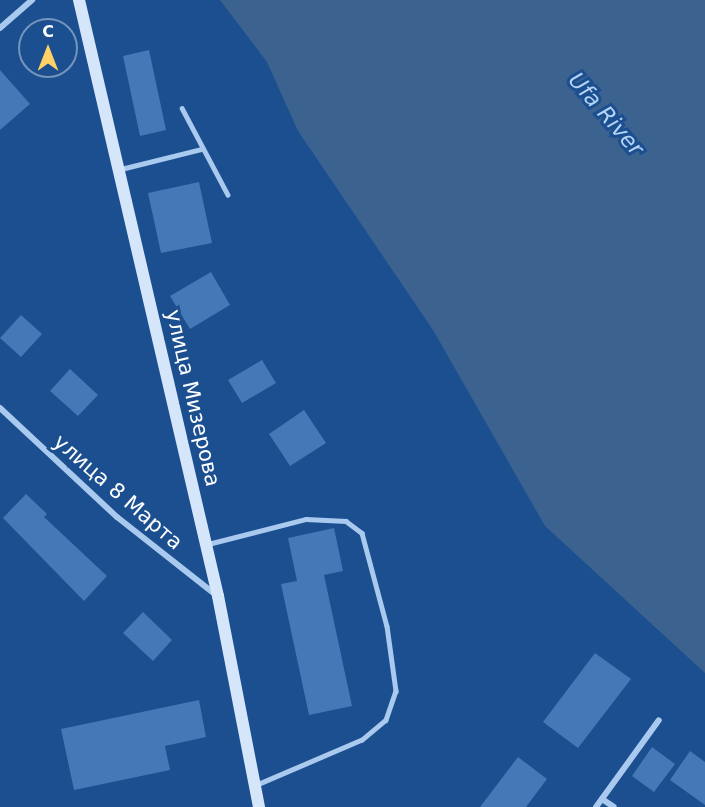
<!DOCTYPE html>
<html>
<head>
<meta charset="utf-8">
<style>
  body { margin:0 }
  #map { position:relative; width:705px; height:807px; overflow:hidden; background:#1b4f8f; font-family:"DejaVu Sans",sans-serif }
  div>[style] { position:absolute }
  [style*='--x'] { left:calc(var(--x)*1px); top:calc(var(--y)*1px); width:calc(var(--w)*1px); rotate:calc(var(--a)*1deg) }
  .water>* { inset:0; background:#3c6290 }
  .building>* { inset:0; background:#4478b7 }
  .lane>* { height:4.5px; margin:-2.25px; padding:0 2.25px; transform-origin:2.25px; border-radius:2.25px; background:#a9c9ee }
  .street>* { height:6px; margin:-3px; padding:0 3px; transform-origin:3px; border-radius:3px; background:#a9c9ee }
  .secondary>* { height:12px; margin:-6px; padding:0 6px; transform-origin:6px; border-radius:6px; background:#d6e6fa }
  span { translate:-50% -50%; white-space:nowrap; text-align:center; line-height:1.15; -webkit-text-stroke:6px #1b4f8f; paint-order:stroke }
  .street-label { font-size:21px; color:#fff }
  .water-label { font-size:22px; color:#b5d3f5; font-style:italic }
  .north { position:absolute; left:18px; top:18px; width:60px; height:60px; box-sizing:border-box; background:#1b4f8f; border:2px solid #7695bc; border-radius:50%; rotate:0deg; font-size:16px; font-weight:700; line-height:24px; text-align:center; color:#fff }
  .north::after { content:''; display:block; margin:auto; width:21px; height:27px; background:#ffd166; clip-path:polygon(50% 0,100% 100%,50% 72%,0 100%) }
</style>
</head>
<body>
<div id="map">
  <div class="water">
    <div style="clip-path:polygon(220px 0,705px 0,705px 673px,545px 526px,433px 330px,298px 131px,267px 62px)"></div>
  </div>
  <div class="building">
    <div style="clip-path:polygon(149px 50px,166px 130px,140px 136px,123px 56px)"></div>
    <div style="clip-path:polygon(0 70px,30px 104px,0 130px)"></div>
    <div style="clip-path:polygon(199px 182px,212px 243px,161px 253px,148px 193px)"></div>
    <div style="clip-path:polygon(211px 272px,230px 305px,190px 329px,170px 296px)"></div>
    <div style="clip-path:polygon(21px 315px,42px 334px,21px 357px,0 338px)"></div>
    <div style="clip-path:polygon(262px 360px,276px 383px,242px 403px,228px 380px)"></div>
    <div style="clip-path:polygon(70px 369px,98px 395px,78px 416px,50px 391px)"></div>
    <div style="clip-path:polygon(304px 410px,326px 443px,290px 466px,269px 434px)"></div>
    <div style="clip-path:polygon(26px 494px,47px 514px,44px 517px,107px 576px,84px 601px,3px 518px)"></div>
    <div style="clip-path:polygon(334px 528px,343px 571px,324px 575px,352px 706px,309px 715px,281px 584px,297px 581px,288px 538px)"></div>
    <div style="clip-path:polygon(143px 612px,172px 640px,153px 661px,123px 633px)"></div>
    <div style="clip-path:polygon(595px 653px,631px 679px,578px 748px,543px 722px)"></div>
    <div style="clip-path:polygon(199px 700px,206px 737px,165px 746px,170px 770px,74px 790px,61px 729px)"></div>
    <div style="clip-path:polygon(652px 747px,675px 764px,654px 792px,632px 776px)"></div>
    <div style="clip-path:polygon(690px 751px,705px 762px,705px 805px,670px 780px)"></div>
    <div style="clip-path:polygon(518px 757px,547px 779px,526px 807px,480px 807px)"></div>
  </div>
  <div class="lane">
    <div style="--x:182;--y:108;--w:98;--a:62.1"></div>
    <div style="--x:121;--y:169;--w:83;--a:-13.9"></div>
    <div style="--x:208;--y:544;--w:101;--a:-14.3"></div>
    <div style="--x:306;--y:519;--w:40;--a:2.9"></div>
    <div style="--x:346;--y:521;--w:20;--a:37"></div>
    <div style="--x:362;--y:533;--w:96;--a:75"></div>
    <div style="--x:387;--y:626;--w:66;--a:82.1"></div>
    <div style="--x:396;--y:691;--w:31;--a:109"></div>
    <div style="--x:386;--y:720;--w:31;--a:140"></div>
    <div style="--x:362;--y:740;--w:114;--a:156.8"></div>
  </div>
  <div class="street">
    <div style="--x:0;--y:28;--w:43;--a:-41.2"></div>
    <div style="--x:0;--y:408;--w:160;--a:43"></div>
    <div style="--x:117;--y:517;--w:125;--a:38.2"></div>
    <div style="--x:602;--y:799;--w:14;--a:34"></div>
    <div style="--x:596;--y:807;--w:107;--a:-54.1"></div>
  </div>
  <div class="secondary">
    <div style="--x:79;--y:0;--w:612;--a:76.87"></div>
    <div style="--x:218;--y:596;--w:215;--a:79"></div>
  </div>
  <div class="street-label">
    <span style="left:193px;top:398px;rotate:77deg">улица Мизерова</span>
    <span style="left:118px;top:492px;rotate:41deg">улица 8 Марта</span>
  </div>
  <div class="water-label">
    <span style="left:606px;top:114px;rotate:49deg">Ufa River</span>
  </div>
  <div class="north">С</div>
</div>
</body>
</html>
